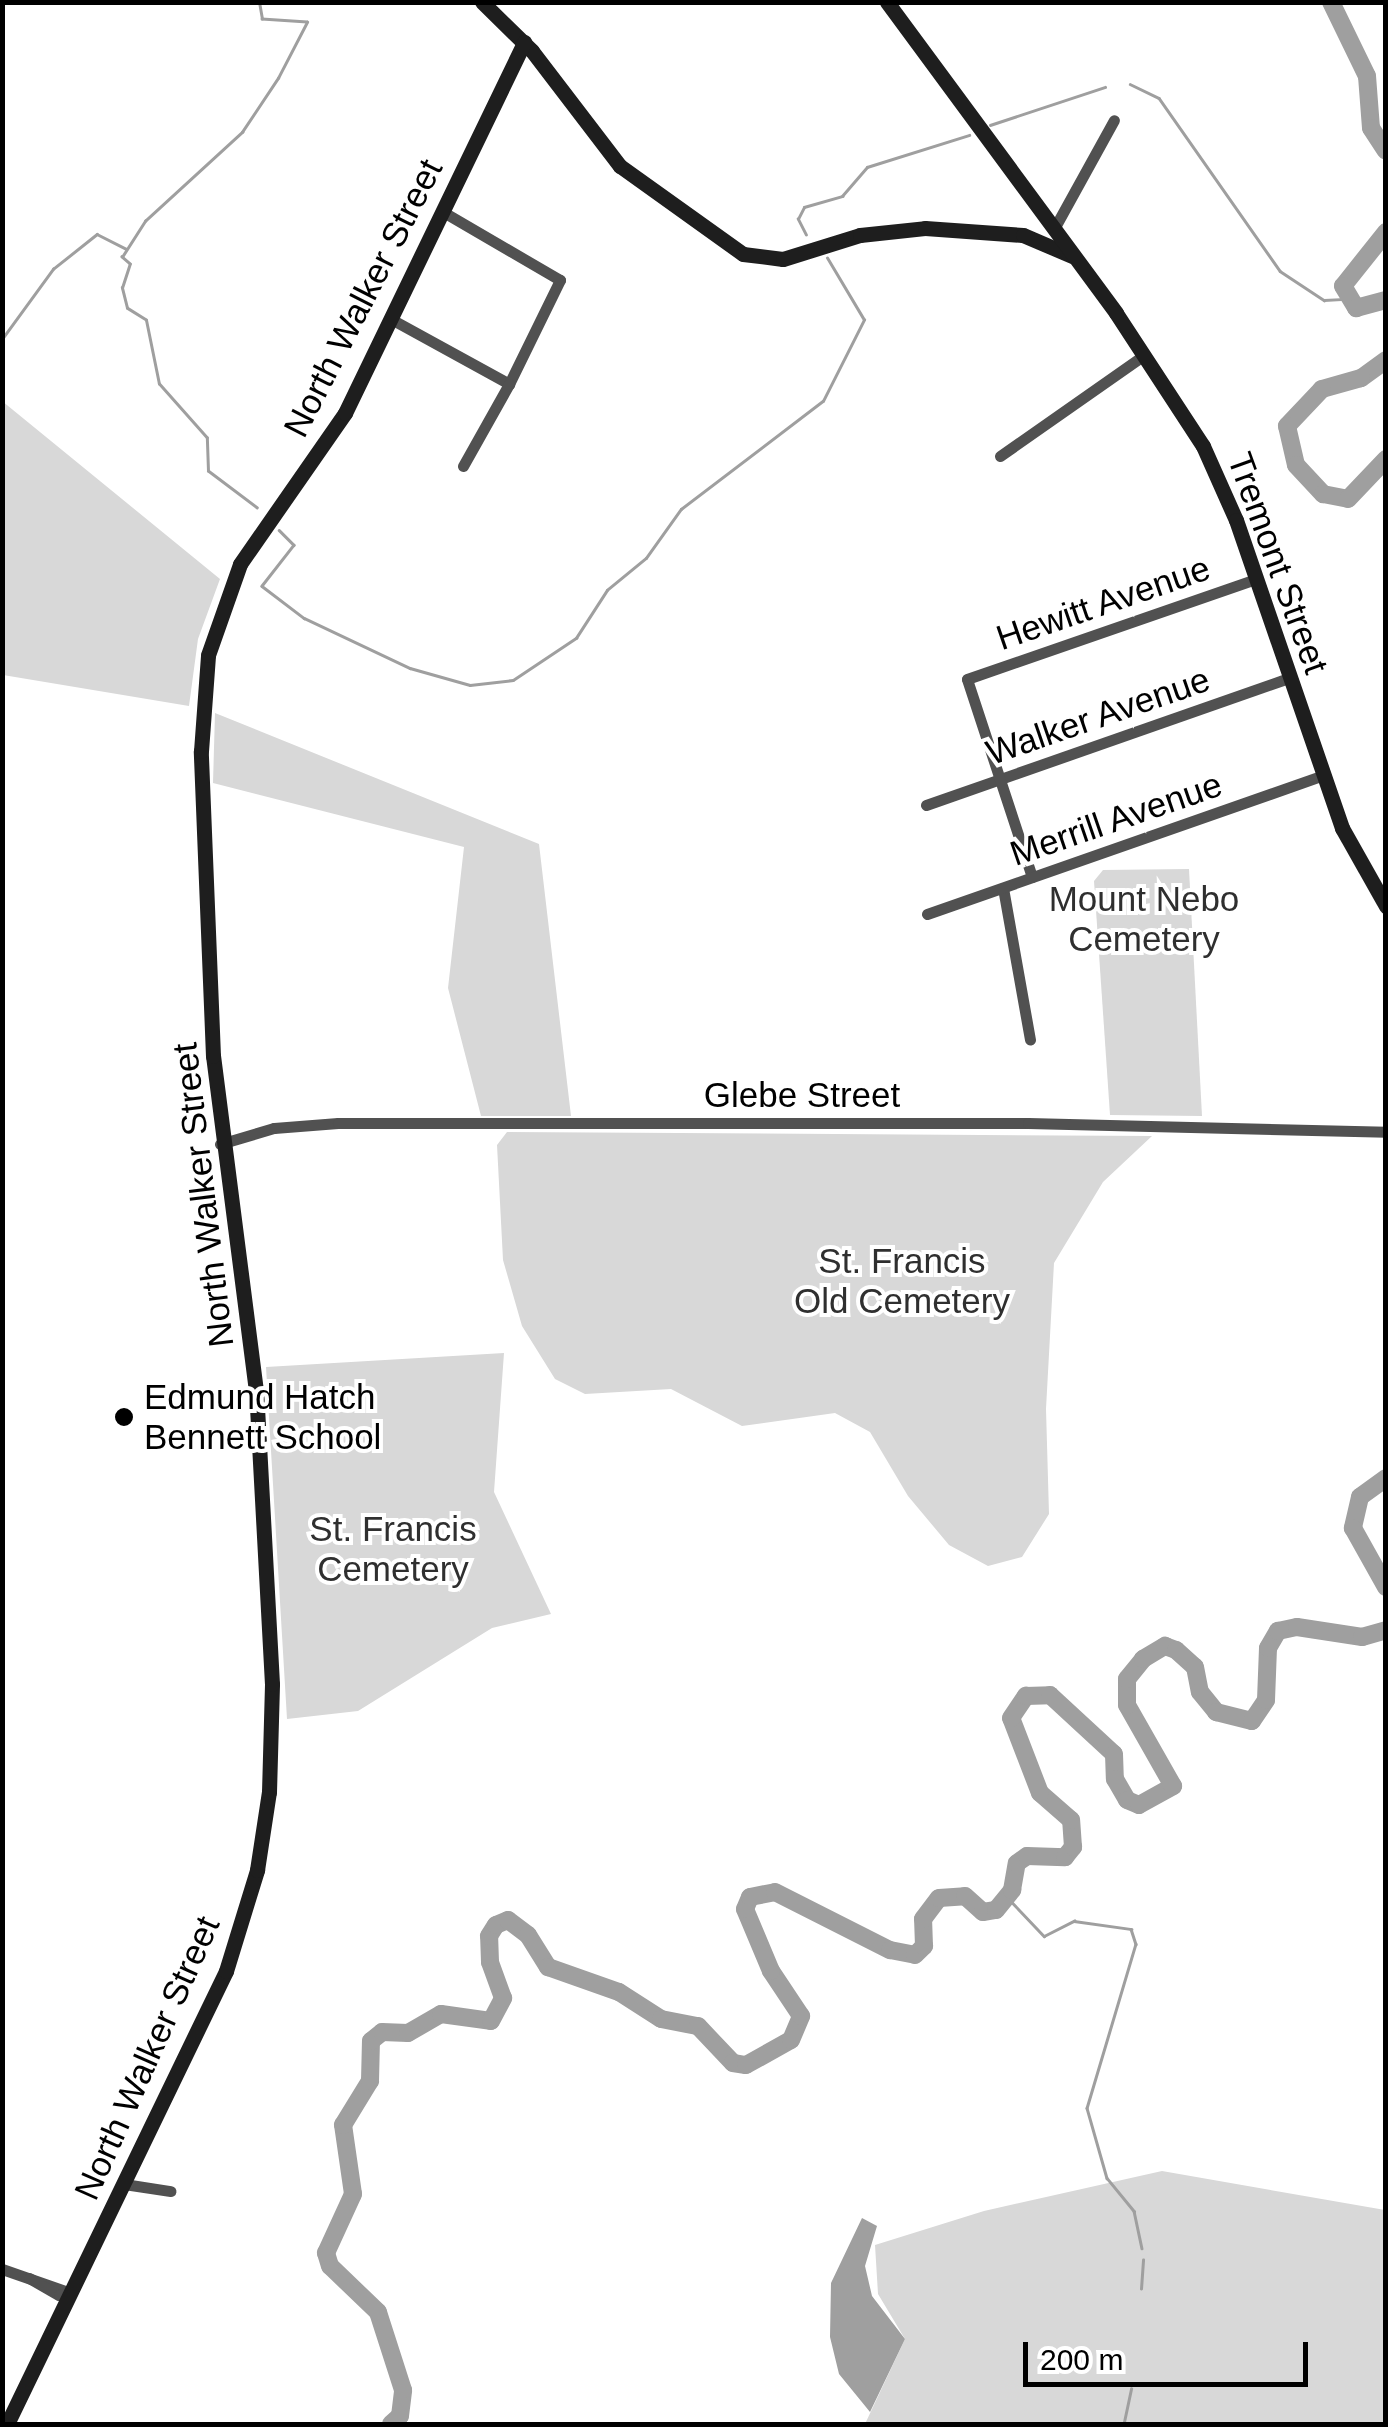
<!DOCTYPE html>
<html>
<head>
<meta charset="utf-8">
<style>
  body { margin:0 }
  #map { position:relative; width:1388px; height:2427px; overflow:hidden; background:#fff; font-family:Arial,sans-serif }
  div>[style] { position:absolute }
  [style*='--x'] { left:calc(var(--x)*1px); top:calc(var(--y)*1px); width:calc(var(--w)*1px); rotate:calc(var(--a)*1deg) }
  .green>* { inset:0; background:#d8d8d8 }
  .water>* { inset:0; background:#9f9f9f }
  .stream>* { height:2.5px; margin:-1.25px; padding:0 1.25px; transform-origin:1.25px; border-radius:1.25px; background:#9f9f9f }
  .river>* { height:18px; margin:-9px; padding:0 9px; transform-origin:9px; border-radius:9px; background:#9f9f9f }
  .minor>* { height:11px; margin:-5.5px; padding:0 5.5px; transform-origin:5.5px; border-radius:5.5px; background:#515151 }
  .secondary>* { height:15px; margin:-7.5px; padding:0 7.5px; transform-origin:7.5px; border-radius:7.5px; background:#1e1e1e }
  .dots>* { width:28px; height:28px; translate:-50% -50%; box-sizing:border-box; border:5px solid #fff; border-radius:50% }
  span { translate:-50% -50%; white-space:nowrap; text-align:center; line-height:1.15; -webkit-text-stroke:8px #fff; paint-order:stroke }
  .street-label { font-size:35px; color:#000 }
  .park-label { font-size:35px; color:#2f2f2f }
  .poi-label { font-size:35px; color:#000 }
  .left { translate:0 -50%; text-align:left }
  .frame { position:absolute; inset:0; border:5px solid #000; pointer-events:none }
  .scale { position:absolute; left:1023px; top:2342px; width:285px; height:45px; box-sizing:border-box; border:5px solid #000; border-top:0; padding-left:12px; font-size:30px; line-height:35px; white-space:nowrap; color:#000; -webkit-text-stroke:8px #fff; paint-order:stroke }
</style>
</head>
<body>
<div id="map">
  <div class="green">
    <div style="clip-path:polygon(2px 401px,220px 579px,198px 639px,189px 706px,3px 675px)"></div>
    <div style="clip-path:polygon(215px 713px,539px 844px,571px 1116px,481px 1116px,448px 988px,464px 847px,213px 783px)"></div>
    <div style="clip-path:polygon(1189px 869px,1202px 1116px,1110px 1115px,1094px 881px,1103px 870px)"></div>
    <div style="clip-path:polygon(507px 1132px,1152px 1136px,1103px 1182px,1054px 1263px,1046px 1409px,1049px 1514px,1022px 1557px,988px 1566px,949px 1545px,908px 1496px,870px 1432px,835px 1413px,742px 1426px,671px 1389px,585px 1394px,555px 1379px,522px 1326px,503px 1260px,497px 1145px)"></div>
    <div style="clip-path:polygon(504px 1353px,494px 1492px,551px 1614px,492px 1628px,358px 1711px,287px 1719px,266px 1367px)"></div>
    <div style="clip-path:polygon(1162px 2171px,1385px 2210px,1385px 2424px,865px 2424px,905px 2339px,878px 2294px,875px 2245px,984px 2211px)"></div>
  </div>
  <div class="water">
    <div style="clip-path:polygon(862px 2218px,877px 2226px,865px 2266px,872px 2296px,905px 2339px,870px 2412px,839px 2374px,830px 2337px,831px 2283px)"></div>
  </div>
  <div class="stream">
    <div style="--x:1130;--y:84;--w:32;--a:26"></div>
    <div style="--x:1159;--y:98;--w:211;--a:55"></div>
    <div style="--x:1280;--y:271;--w:53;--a:33.4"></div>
    <div style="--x:1324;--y:300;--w:21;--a:-3"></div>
    <div style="--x:990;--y:125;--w:121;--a:-18.3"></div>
    <div style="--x:806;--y:235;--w:18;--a:-117"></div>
    <div style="--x:798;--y:219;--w:13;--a:-63"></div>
    <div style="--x:804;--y:207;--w:40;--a:-16"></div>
    <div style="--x:842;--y:196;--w:38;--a:-49"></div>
    <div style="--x:867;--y:167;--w:107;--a:-17.4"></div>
    <div style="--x:2;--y:339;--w:87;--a:-53.9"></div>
    <div style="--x:53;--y:269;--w:56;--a:-38.5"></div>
    <div style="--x:97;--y:234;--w:33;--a:27"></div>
    <div style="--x:257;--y:508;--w:61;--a:-142.9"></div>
    <div style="--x:208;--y:471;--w:33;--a:-92"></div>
    <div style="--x:207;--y:438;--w:72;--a:-131.6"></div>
    <div style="--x:159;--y:384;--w:65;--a:-101.5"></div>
    <div style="--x:146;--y:320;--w:22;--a:-148"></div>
    <div style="--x:127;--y:308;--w:21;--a:-104"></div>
    <div style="--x:122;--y:288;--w:25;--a:-72"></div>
    <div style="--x:130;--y:264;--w:11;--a:-139"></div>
    <div style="--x:122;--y:257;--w:43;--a:-57.4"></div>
    <div style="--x:145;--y:221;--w:132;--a:-42.5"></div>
    <div style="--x:242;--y:132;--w:65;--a:-56.3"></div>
    <div style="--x:278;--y:78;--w:63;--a:-62.6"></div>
    <div style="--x:307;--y:22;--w:45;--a:-176.2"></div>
    <div style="--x:262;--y:19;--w:17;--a:-100"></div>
    <div style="--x:279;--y:530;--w:21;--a:45"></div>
    <div style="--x:294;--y:545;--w:52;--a:128"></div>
    <div style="--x:262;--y:586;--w:53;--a:37.3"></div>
    <div style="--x:304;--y:618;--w:117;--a:25.3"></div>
    <div style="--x:410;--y:668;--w:62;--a:15.8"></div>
    <div style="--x:470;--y:685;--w:43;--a:-6.6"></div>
    <div style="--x:513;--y:680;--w:76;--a:-33.7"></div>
    <div style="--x:576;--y:638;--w:57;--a:-57.1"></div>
    <div style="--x:607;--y:590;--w:50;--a:-39.4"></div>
    <div style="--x:646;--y:558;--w:60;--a:-54.5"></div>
    <div style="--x:681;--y:509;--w:178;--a:-37.3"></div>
    <div style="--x:823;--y:401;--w:91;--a:-63.2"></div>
    <div style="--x:864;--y:320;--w:72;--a:-120.8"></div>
    <div style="--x:1007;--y:1897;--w:54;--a:46.5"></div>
    <div style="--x:1044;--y:1936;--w:34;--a:-27"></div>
    <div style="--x:1074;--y:1921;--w:58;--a:8"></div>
    <div style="--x:1131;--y:1929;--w:16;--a:72"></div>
    <div style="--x:1136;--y:1944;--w:171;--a:106.6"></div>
    <div style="--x:1087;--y:2108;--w:73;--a:74.1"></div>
    <div style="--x:1107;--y:2178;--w:43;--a:50.7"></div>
    <div style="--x:1134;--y:2211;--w:38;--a:78"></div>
    <div style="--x:1141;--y:2289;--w:29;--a:-86"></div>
    <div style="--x:1124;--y:2422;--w:34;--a:-78"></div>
  </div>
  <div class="river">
    <div style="--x:1331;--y:2;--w:82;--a:64.1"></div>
    <div style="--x:1367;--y:76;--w:52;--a:85.6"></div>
    <div style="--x:1371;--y:128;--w:27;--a:57"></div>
    <div style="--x:1386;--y:232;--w:69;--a:128.5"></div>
    <div style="--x:1343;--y:286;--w:26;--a:59"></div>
    <div style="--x:1356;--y:308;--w:31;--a:-15"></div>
    <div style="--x:1386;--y:360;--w:31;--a:144"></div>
    <div style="--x:1361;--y:378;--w:41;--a:164.2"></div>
    <div style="--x:1322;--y:389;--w:51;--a:133.4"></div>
    <div style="--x:1287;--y:426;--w:40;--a:77"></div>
    <div style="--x:1296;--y:465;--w:40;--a:47"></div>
    <div style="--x:1323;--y:494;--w:25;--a:11"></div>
    <div style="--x:1348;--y:499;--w:55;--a:-46.5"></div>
    <div style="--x:1386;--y:1478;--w:32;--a:144"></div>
    <div style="--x:1360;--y:1497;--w:32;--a:103"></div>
    <div style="--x:1353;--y:1528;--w:68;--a:60.8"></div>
    <div style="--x:391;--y:2424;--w:12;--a:-42"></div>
    <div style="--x:400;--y:2416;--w:26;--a:-83"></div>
    <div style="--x:403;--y:2390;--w:82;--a:-107.8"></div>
    <div style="--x:378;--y:2312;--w:66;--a:-136.2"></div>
    <div style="--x:330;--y:2266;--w:14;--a:-107"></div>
    <div style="--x:326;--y:2253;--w:65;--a:-65.4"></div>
    <div style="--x:353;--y:2194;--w:70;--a:-98.2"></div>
    <div style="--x:343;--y:2125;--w:52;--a:-58.5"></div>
    <div style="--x:370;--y:2081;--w:40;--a:-88.6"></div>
    <div style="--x:371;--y:2041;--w:14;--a:-39"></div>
    <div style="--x:382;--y:2032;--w:26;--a:2"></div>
    <div style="--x:408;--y:2033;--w:38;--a:-30"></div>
    <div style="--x:441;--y:2014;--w:50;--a:8"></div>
    <div style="--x:491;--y:2021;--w:26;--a:-62"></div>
    <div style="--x:503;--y:1998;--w:38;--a:-110"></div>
    <div style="--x:490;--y:1962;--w:26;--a:-92"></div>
    <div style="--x:489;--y:1936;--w:13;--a:-58"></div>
    <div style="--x:496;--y:1925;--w:13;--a:-23"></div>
    <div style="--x:508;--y:1920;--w:25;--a:37"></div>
    <div style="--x:528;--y:1935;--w:38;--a:58"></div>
    <div style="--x:548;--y:1967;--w:75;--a:19.4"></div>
    <div style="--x:619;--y:1992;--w:50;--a:32.7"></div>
    <div style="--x:661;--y:2019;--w:38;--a:11"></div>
    <div style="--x:698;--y:2026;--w:51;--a:46.6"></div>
    <div style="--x:733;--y:2063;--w:13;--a:9"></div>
    <div style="--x:746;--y:2065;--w:51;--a:-29.1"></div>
    <div style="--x:791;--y:2040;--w:26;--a:-67"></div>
    <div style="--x:801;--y:2016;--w:54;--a:-123.7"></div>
    <div style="--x:771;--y:1971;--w:67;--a:-112.8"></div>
    <div style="--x:745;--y:1909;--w:13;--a:-67"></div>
    <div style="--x:750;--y:1897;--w:25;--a:-11"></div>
    <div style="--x:775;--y:1892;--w:129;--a:26.8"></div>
    <div style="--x:890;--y:1950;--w:25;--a:11"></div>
    <div style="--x:915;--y:1955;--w:13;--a:-45"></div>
    <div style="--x:924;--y:1946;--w:27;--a:-92"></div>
    <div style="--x:923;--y:1919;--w:26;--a:-53"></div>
    <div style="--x:939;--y:1898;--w:26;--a:-4"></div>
    <div style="--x:965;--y:1896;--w:24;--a:42"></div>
    <div style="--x:983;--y:1912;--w:13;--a:-9"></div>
    <div style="--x:996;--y:1910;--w:26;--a:-51"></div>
    <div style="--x:1012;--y:1890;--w:27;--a:-80"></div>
    <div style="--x:1017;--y:1863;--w:12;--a:-35"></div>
    <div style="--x:1027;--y:1856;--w:38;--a:2"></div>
    <div style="--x:1065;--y:1857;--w:13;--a:-51"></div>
    <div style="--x:1073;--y:1847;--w:27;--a:-94"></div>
    <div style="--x:1071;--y:1820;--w:41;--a:-138.9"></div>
    <div style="--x:1040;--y:1793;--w:80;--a:-111.1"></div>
    <div style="--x:1011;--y:1718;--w:27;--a:-56"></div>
    <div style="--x:1026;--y:1696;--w:24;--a:-2"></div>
    <div style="--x:1050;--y:1695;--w:87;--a:42.7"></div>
    <div style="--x:1114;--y:1754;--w:25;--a:88"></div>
    <div style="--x:1115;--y:1779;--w:24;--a:60"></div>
    <div style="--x:1127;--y:1800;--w:13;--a:23"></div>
    <div style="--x:1139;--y:1805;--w:39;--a:-29"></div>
    <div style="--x:1173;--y:1786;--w:93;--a:-119.6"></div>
    <div style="--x:1127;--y:1705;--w:26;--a:-90"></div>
    <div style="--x:1127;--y:1679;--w:26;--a:-51"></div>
    <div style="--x:1143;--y:1659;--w:26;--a:-31"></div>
    <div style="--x:1165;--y:1646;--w:12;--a:20"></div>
    <div style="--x:1176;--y:1650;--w:25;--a:42"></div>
    <div style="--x:1195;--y:1667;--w:25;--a:79"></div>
    <div style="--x:1200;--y:1692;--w:26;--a:51"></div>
    <div style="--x:1216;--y:1712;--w:37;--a:14"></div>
    <div style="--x:1252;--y:1721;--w:25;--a:-56"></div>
    <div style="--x:1266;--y:1700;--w:52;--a:-87.8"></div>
    <div style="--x:1268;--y:1648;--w:20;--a:-60"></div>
    <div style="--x:1278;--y:1631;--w:19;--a:-12"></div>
    <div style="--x:1297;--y:1627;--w:66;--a:8.7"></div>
    <div style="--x:1362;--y:1637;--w:25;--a:-16"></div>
  </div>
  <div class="minor">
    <div style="--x:1055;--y:227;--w:122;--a:-61.1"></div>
    <div style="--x:391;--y:319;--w:135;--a:28.8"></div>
    <div style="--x:509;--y:384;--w:116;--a:-63.9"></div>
    <div style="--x:560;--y:280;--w:135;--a:-149.8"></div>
    <div style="--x:1000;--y:456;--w:176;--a:-35"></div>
    <div style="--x:463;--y:466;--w:94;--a:-60.7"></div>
    <div style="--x:926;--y:805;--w:385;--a:-19.3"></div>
    <div style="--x:1032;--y:877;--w:208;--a:-108.2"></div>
    <div style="--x:967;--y:679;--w:306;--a:-19.1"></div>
    <div style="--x:1003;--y:888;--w:154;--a:79.9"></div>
    <div style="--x:927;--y:914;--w:420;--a:-19.3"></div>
    <div style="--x:220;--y:1144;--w:56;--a:-16.5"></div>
    <div style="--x:274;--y:1128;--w:64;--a:-4.5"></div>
    <div style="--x:338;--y:1123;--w:690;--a:0"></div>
    <div style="--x:1028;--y:1123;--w:358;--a:1.4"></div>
    <div style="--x:124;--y:2184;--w:47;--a:8.7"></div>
    <div style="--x:2;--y:2269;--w:73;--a:19.2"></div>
    <div style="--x:29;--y:2278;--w:34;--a:30"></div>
    <div style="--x:59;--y:2295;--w:12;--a:-9"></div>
  </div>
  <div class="secondary">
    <div style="--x:482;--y:2;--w:70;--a:44.4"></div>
    <div style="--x:532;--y:51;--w:145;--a:52.6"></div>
    <div style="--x:620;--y:166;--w:151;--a:35.6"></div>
    <div style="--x:743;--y:254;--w:40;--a:7.1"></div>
    <div style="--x:783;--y:259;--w:81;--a:-17.3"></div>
    <div style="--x:860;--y:235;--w:65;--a:-6.1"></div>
    <div style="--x:925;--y:228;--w:98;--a:4.1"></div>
    <div style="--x:1023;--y:235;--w:53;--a:23.2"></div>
    <div style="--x:887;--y:2;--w:386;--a:53.6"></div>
    <div style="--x:1116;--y:313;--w:159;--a:56.8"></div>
    <div style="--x:1203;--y:446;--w:81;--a:66"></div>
    <div style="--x:1236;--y:520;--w:326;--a:71"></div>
    <div style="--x:1342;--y:828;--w:90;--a:60.6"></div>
    <div style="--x:7;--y:2424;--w:503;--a:-64.2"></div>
    <div style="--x:226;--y:1971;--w:106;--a:-72.9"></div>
    <div style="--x:257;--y:1870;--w:79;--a:-81.3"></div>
    <div style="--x:269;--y:1792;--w:108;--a:-88.4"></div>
    <div style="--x:272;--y:1684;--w:293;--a:-93.1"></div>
    <div style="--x:256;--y:1391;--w:338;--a:-97.3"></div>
    <div style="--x:213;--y:1056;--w:305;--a:-92.3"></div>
    <div style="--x:201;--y:751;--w:96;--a:-85.8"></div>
    <div style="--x:208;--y:655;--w:96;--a:-70.6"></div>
    <div style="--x:240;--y:564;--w:184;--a:-55.2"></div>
    <div style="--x:345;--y:413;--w:412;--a:-64.2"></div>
  </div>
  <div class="dots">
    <div style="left:124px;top:1417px;background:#000"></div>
  </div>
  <div class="street-label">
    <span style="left:363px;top:298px;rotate:-63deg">North Walker Street</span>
    <span style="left:1278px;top:563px;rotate:70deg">Tremont Street</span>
    <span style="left:1103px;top:603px;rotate:-19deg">Hewitt Avenue</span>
    <span style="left:1098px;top:716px;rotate:-19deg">Walker Avenue</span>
    <span style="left:1116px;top:819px;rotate:-19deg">Merrill Avenue</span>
    <span style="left:802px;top:1095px">Glebe Street</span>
    <span style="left:203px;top:1195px;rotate:-97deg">North Walker Street</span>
    <span style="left:147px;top:2058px;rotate:-66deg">North Walker Street</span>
  </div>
  <div class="park-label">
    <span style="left:1144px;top:919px">Mount Nebo<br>Cemetery</span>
    <span style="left:902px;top:1281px">St. Francis<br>Old Cemetery</span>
    <span style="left:393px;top:1549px">St. Francis<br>Cemetery</span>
  </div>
  <div class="poi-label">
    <span class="left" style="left:144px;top:1417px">Edmund Hatch<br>Bennett School</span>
  </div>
  <div class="frame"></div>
  <div class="scale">200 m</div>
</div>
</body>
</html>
